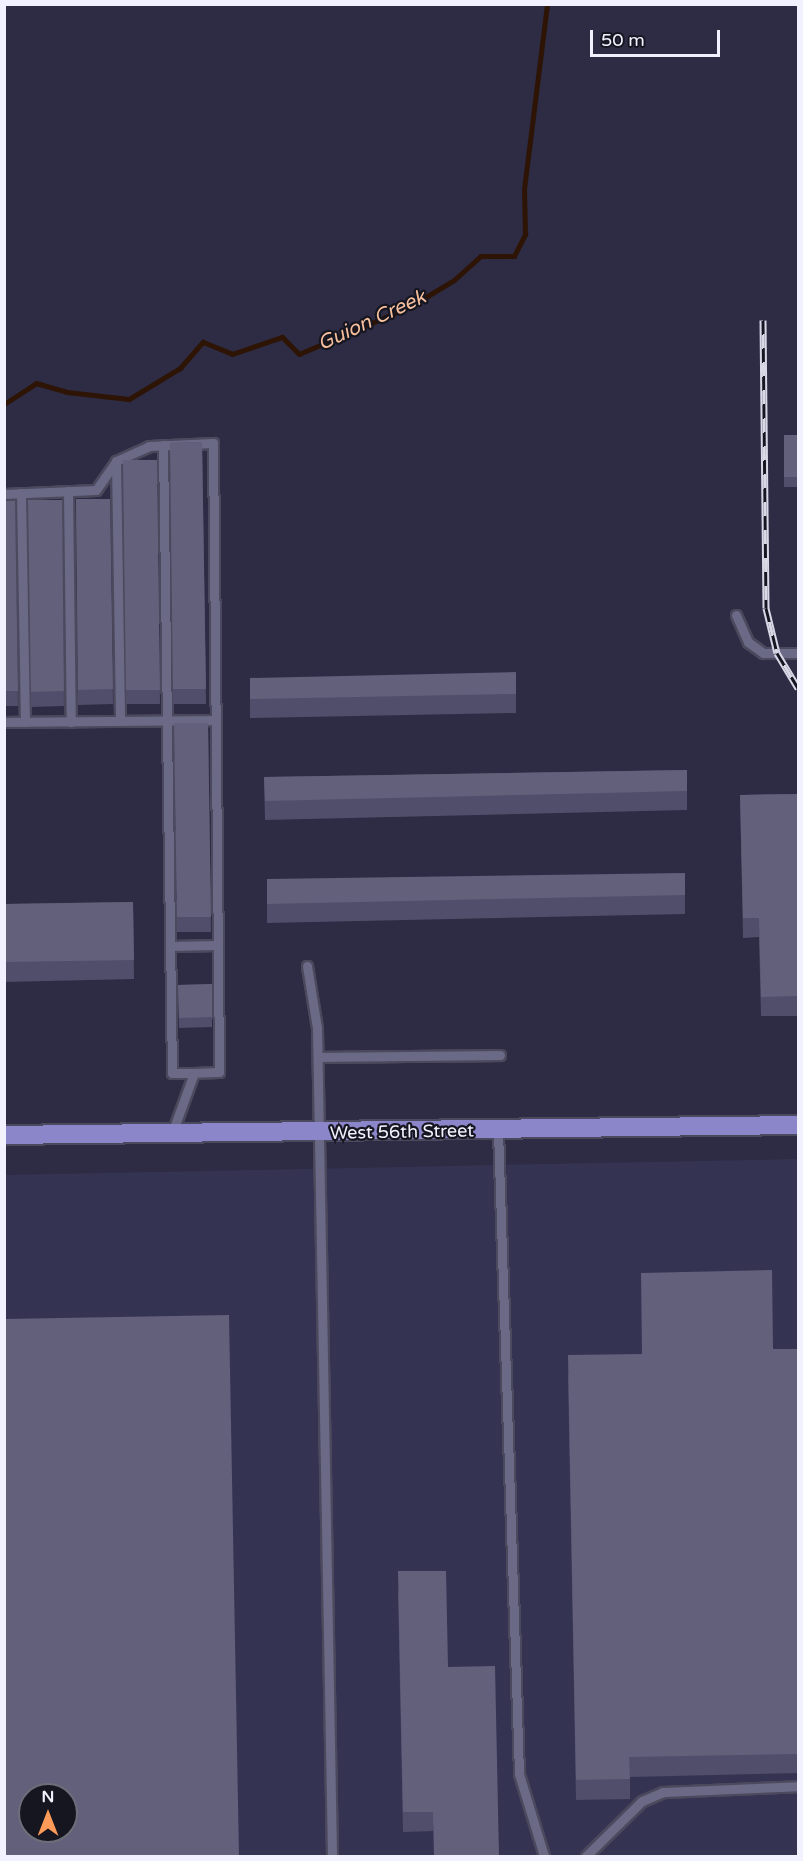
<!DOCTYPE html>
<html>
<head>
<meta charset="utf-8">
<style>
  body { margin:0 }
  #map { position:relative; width:803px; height:1861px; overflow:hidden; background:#2d2c44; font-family:"Varela Round",sans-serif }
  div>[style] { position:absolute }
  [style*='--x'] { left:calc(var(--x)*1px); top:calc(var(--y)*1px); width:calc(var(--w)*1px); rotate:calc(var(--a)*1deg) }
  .built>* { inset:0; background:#353352 }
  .stream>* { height:5px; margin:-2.5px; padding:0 2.5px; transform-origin:2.5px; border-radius:2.5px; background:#2d1404 }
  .roads { filter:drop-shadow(2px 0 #4b495d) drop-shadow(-2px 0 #4b495d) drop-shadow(0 2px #4b495d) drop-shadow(0 -2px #4b495d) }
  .lane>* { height:9px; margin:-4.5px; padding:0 4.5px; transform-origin:4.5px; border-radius:4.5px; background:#6b6a86 }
  .primary>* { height:18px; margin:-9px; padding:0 9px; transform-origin:9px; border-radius:9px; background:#8b85c9 }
  .rail>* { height:7px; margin-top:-3.5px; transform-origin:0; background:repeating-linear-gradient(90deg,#161621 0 14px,#d9d8e7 0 28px); box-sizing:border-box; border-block:2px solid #d9d8e7 }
  .wall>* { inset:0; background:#504e6a }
  .building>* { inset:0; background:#62607a }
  span { translate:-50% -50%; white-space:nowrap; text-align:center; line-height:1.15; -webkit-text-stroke:4.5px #161621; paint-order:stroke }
  .street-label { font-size:18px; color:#f2f1ff }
  .water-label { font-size:20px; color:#f7bf9d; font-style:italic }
  .frame { position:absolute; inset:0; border:6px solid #f2f1ff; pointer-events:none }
  .north { position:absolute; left:18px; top:1783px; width:60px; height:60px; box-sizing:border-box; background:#161621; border:2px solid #6e6e7a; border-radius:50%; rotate:0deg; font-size:16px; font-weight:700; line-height:24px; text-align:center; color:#f2f1ff }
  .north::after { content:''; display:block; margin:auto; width:21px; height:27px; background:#ff9b59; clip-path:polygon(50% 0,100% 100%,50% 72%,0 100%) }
  .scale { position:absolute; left:590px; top:30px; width:130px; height:27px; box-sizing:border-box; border:3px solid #f2f1ff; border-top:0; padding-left:8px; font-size:18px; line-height:21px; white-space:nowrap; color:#f2f1ff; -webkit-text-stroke:4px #161621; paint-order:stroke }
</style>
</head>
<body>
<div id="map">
  <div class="built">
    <div style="clip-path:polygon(evenodd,798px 1159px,798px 1856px,5px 1856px,4px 1175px,798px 1159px,30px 1795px,66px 1795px,66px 1831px,30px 1831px,30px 1795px)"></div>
  </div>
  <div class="stream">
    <div style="--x:4;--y:404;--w:38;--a:-33"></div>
    <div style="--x:36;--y:383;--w:32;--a:16"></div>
    <div style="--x:67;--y:392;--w:62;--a:6.4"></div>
    <div style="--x:129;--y:399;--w:60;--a:-31.3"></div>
    <div style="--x:180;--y:368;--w:35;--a:-49"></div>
    <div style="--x:203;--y:342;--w:31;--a:22"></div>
    <div style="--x:232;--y:354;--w:53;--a:-18.8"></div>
    <div style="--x:282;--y:337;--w:24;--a:45"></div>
    <div style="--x:299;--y:354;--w:122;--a:-23.2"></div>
    <div style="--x:411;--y:306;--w:50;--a:-31.2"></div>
    <div style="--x:454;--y:280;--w:36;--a:-42"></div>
    <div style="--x:481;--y:256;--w:33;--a:0"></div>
    <div style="--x:514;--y:256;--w:25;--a:-63"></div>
    <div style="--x:525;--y:234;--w:45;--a:-91.3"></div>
    <div style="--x:524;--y:189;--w:186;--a:-82.9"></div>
  </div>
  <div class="roads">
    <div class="lane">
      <div style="--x:163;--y:445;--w:628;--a:89.18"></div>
      <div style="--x:172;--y:1073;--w:22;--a:0"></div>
      <div style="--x:116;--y:461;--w:260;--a:89.1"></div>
      <div style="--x:68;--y:491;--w:231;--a:89.3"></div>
      <div style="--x:21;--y:493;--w:229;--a:89"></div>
      <div style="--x:4;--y:494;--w:92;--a:-2.5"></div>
      <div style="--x:96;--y:490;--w:35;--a:-55"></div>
      <div style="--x:116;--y:461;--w:36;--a:-24"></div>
      <div style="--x:149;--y:446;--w:64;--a:-2.7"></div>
      <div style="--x:213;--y:443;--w:629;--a:89.45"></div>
      <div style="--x:219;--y:1072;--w:25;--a:178"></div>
      <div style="--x:194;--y:1073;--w:64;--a:110.1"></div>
      <div style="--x:736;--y:615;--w:30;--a:66"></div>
      <div style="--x:748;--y:642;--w:19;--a:36"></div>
      <div style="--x:763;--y:653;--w:35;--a:0"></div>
      <div style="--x:4;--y:722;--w:212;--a:-0.5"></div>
      <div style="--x:170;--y:946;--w:48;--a:-1.2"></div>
      <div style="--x:307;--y:966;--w:63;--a:80.8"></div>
      <div style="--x:317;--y:1028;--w:828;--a:88.96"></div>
      <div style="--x:318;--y:1057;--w:182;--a:-0.6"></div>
      <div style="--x:498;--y:1130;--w:644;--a:88.13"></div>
      <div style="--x:519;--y:1774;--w:86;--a:73"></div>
      <div style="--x:586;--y:1856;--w:78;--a:-44.5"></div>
      <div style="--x:642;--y:1801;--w:23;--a:-23"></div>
      <div style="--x:663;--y:1792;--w:135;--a:-2.5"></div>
    </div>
    <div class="primary">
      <div style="--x:4;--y:1135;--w:794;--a:-0.72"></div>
    </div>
  </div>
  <div class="rail">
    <div style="--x:763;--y:320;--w:288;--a:89.4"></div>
    <div style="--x:766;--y:608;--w:46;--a:76.3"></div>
    <div style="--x:777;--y:653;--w:41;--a:59"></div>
  </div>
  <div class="wall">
    <div style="clip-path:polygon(784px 435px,798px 435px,798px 487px,784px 487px)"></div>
    <div style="clip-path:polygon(202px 442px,206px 704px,173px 704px,170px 443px)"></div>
    <div style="clip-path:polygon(123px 460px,157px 460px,160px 704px,126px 704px)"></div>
    <div style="clip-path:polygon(76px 499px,110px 499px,113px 704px,78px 705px)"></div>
    <div style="clip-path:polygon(28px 500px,62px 500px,64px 706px,31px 707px)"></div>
    <div style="clip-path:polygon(4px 501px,15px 501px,18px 706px,4px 706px)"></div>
    <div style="clip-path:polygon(250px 678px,516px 694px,516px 713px,250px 718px)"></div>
    <div style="clip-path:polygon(174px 723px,208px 723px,211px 932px,177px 932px)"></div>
    <div style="clip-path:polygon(687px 770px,687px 810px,265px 820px,264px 777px)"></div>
    <div style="clip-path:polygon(798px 794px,798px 1016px,761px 1016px,759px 937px,743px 938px,740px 795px)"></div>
    <div style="clip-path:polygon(267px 879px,685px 895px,685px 914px,267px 923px)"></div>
    <div style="clip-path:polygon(133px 902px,134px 979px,4px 982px,4px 904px)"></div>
    <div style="clip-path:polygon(212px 984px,212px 1027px,179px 1028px,178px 985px)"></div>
    <div style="clip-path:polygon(773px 1349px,798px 1349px,798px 1773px,630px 1777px,630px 1799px,576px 1800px,568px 1374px,642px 1354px)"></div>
    <div style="clip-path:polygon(398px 1591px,448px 1667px,433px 1831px,403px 1832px)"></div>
  </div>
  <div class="building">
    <div style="clip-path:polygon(784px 435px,798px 435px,798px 477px,784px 477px)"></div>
    <div style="clip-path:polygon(202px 442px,206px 689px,173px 689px,170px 443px)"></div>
    <div style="clip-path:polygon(123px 460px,157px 460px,160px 690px,126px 690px)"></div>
    <div style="clip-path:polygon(76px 499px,110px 499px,113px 689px,78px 690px)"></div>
    <div style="clip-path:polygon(28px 500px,62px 500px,64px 691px,31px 692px)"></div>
    <div style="clip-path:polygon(4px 501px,15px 501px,18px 691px,4px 691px)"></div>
    <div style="clip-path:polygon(516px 672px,516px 694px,250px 699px,250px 678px)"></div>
    <div style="clip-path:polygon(174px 723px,208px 723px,211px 917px,177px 917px)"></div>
    <div style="clip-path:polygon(687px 770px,687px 791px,265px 801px,264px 777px)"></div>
    <div style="clip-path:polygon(798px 794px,798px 996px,761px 997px,759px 918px,743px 918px,740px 795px)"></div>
    <div style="clip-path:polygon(685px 873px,685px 895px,267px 904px,267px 879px)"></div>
    <div style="clip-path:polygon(133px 902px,134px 960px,4px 962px,4px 904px)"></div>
    <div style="clip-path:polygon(212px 984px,212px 1017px,179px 1018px,178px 985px)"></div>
    <div style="clip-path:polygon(772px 1270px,773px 1349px,798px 1349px,798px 1754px,629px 1757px,630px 1779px,576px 1780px,568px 1355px,642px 1354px,641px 1273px)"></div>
    <div style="clip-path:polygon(evenodd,229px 1315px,239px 1857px,4px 1857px,4px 1319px,229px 1315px,30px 1795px,66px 1795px,66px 1831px,30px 1831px,30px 1795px)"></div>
    <div style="clip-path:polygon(398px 1571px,446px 1571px,448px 1667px,495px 1666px,499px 1857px,434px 1857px,433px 1812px,403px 1812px)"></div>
  </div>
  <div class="street-label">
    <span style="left:402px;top:1132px;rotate:-1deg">West 56th Street</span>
  </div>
  <div class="water-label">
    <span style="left:372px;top:321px;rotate:-25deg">Guion Creek</span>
  </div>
  <div class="frame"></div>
  <div class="north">N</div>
  <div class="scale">50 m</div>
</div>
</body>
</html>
